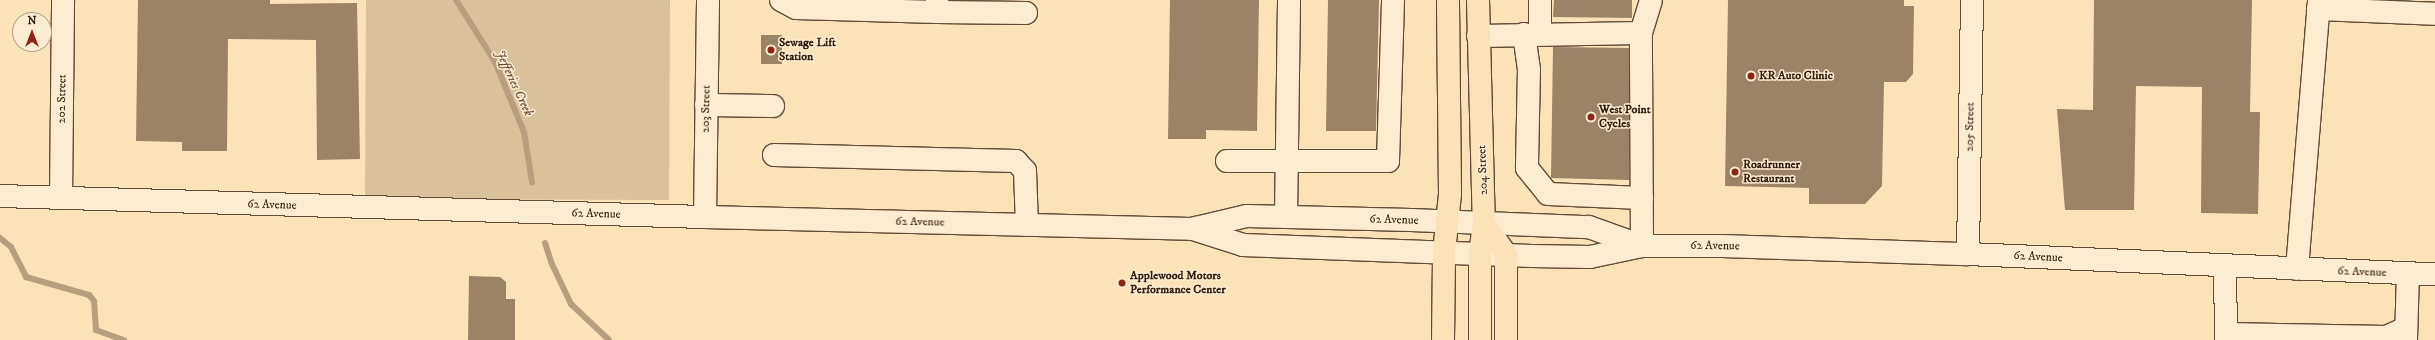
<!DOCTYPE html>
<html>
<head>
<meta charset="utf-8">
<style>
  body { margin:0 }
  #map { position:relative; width:2435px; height:340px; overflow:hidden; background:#fbe3b7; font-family:"IM FELL DW Pica",serif }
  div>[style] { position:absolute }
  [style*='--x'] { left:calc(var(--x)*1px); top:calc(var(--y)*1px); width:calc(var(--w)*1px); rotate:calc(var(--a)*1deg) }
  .green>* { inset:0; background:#d9c19a }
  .stream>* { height:6px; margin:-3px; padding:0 3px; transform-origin:3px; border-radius:3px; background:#b79f7d }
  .building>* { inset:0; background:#9b8365 }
  .roads { filter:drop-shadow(1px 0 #644c37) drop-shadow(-1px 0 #644c37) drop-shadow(0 1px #644c37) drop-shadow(0 -1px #644c37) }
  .minor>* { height:22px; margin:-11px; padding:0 11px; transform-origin:11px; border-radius:11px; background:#fcedd0 }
  .major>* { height:22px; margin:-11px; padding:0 11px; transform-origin:11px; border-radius:11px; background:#fbe3b7 }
  .highway>* { height:22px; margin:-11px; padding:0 11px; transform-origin:11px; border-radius:11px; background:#fbe3b7 }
  .dots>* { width:11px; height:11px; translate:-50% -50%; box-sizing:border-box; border:2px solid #fcedd0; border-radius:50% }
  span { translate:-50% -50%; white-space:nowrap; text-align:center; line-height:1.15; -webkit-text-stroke:3px #fcedd0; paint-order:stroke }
  .poi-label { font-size:12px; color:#321a0c; font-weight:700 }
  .left { translate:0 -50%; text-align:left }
  .street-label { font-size:12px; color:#321a0c }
  .water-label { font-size:13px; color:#674f39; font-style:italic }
  .north { position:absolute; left:12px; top:12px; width:40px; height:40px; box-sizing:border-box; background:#fcedd0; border:1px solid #ab9982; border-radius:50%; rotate:0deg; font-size:11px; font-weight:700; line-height:16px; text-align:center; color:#321a0c }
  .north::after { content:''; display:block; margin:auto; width:14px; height:18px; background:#8f2418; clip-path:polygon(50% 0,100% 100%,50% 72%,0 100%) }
</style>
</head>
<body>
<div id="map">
  <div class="green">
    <div style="clip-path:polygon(366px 0,670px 0,669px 200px,365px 199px)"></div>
  </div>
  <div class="stream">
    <div style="--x:456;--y:0;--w:73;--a:57.8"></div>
    <div style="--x:495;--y:62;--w:76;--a:67.5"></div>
    <div style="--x:524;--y:132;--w:51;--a:80.9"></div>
    <div style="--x:0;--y:238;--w:14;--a:39"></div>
    <div style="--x:11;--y:247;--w:34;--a:63"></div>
    <div style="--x:26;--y:277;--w:66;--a:15.9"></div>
    <div style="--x:89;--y:295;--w:8;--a:50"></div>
    <div style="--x:94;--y:301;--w:29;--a:86"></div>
    <div style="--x:96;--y:330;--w:30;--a:20"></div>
    <div style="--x:545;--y:243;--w:20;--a:72"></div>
    <div style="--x:551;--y:262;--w:47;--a:64.5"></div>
    <div style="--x:571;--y:304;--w:52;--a:43.5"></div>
  </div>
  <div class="building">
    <div style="clip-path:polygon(138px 0,270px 0,270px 4px,357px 3px,360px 159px,317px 160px,316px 40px,228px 39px,227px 151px,182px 151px,182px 142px,136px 141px)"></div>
    <div style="clip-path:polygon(1170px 0,1259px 0,1257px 131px,1206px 130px,1206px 139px,1168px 139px)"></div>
    <div style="clip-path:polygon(1328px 0,1379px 0,1376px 131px,1326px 131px)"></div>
    <div style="clip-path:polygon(1554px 0,1632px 0,1632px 18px,1553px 17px)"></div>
    <div style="clip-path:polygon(1728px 0,1904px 0,1904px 6px,1914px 6px,1913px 74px,1906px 82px,1884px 82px,1882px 186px,1865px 204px,1809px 204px,1809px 188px,1725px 186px)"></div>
    <div style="clip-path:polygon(2094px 0,2252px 0,2250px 112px,2260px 112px,2258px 214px,2201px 213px,2202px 87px,2136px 86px,2134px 210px,2065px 210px,2057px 109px,2093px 110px)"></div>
    <div style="clip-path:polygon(761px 35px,782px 35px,782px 64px,761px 64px)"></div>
    <div style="clip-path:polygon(1553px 47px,1629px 48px,1629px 180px,1551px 178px)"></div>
    <div style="clip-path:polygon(469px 276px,500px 277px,506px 282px,506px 299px,515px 299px,515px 340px,468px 340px)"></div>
  </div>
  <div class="roads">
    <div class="minor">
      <div style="--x:781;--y:0;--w:17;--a:28"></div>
      <div style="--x:796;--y:8;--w:141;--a:1.6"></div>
      <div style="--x:937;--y:0;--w:12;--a:90"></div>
      <div style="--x:937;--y:12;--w:89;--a:0.6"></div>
      <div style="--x:2318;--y:9;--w:117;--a:2.4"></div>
      <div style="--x:1540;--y:33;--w:33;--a:-90"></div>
      <div style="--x:1524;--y:34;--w:35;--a:82"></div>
      <div style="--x:1529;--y:69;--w:99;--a:91.2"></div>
      <div style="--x:1527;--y:168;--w:33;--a:51"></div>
      <div style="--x:1548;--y:194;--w:94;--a:2.4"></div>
      <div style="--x:1478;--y:36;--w:163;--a:-1.1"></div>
      <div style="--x:706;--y:105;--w:67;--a:0.9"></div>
      <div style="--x:774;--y:155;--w:242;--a:1.4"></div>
      <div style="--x:1016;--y:161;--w:13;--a:48"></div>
      <div style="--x:1025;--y:171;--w:54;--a:87.9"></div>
      <div style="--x:1227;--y:161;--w:161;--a:0"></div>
      <div style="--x:1388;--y:161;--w:161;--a:-88.2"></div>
      <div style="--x:0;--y:196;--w:705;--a:1.71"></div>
      <div style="--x:705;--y:217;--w:486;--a:1.4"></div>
      <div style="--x:1191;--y:229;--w:57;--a:-13.1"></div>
      <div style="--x:1247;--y:216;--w:164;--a:1.4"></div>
      <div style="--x:1411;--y:220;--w:178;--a:2.3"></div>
      <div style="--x:1589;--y:227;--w:56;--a:19.7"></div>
      <div style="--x:61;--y:197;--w:197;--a:-89.4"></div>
      <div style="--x:705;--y:217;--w:217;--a:-89.2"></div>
      <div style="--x:1286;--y:217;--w:217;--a:-89.2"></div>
      <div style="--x:1193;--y:229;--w:52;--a:17.7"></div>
      <div style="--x:1243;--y:245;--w:289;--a:2.2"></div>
      <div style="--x:1532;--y:256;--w:58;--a:1"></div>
      <div style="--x:1590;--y:257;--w:53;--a:-11.9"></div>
      <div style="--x:1642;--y:246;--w:80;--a:0"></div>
      <div style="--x:1722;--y:246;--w:246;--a:1.9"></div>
      <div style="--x:1968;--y:254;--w:467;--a:2.5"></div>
      <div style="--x:1642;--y:246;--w:213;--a:-90.3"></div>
      <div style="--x:1641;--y:33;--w:34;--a:-73"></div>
      <div style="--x:1968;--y:254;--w:254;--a:-89.1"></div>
      <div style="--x:2225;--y:266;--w:74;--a:89.2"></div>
      <div style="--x:2297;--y:269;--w:270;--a:-85.3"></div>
      <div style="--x:2226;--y:334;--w:160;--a:1.1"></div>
      <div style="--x:2386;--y:337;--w:22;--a:-24"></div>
      <div style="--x:2406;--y:340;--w:67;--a:-88.3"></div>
    </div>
    <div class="major">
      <div style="--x:1478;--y:0;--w:223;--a:88.5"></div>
      <div style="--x:1484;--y:223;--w:31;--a:97"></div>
      <div style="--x:1480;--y:254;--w:86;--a:90"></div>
      <div style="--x:1443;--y:340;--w:87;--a:-89.3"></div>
      <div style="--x:1444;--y:253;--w:59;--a:-84.2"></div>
      <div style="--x:1450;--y:194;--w:194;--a:-90.6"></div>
    </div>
    <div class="highway">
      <div style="--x:1484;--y:223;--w:39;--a:55"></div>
      <div style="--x:1506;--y:255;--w:85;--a:90"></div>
    </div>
  </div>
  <div class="dots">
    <div style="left:771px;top:50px;background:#8f2418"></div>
    <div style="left:1751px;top:76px;background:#8f2418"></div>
    <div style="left:1591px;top:117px;background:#8f2418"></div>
    <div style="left:1735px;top:172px;background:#8f2418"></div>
    <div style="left:1122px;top:283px;background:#8f2418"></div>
  </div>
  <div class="poi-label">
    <span class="left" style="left:779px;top:50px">Sewage Lift<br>Station</span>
    <span class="left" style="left:1759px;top:76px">KR Auto Clinic</span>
    <span class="left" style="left:1599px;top:117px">West Point<br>Cycles</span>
    <span class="left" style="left:1743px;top:172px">Roadrunner<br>Restaurant</span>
    <span class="left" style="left:1130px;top:283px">Applewood Motors<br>Performance Center</span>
  </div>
  <div class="street-label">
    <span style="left:62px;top:99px;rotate:-89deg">202 Street</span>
    <span style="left:706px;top:109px;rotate:-89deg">203 Street</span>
    <span style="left:1970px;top:127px;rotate:-89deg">205 Street</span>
    <span style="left:1483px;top:170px;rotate:-92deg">204 Street</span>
    <span style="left:272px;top:205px;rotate:2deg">62 Avenue</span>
    <span style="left:596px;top:214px;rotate:2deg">62 Avenue</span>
    <span style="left:1394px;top:220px;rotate:2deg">62 Avenue</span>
    <span style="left:920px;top:222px;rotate:1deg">62 Avenue</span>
    <span style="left:1715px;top:246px;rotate:1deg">62 Avenue</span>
    <span style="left:2038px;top:257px;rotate:3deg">62 Avenue</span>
    <span style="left:2362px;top:272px;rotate:2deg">62 Avenue</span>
  </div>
  <div class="water-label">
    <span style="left:514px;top:83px;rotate:65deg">Jefferies Creek</span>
  </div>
  <div class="north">N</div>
</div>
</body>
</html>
